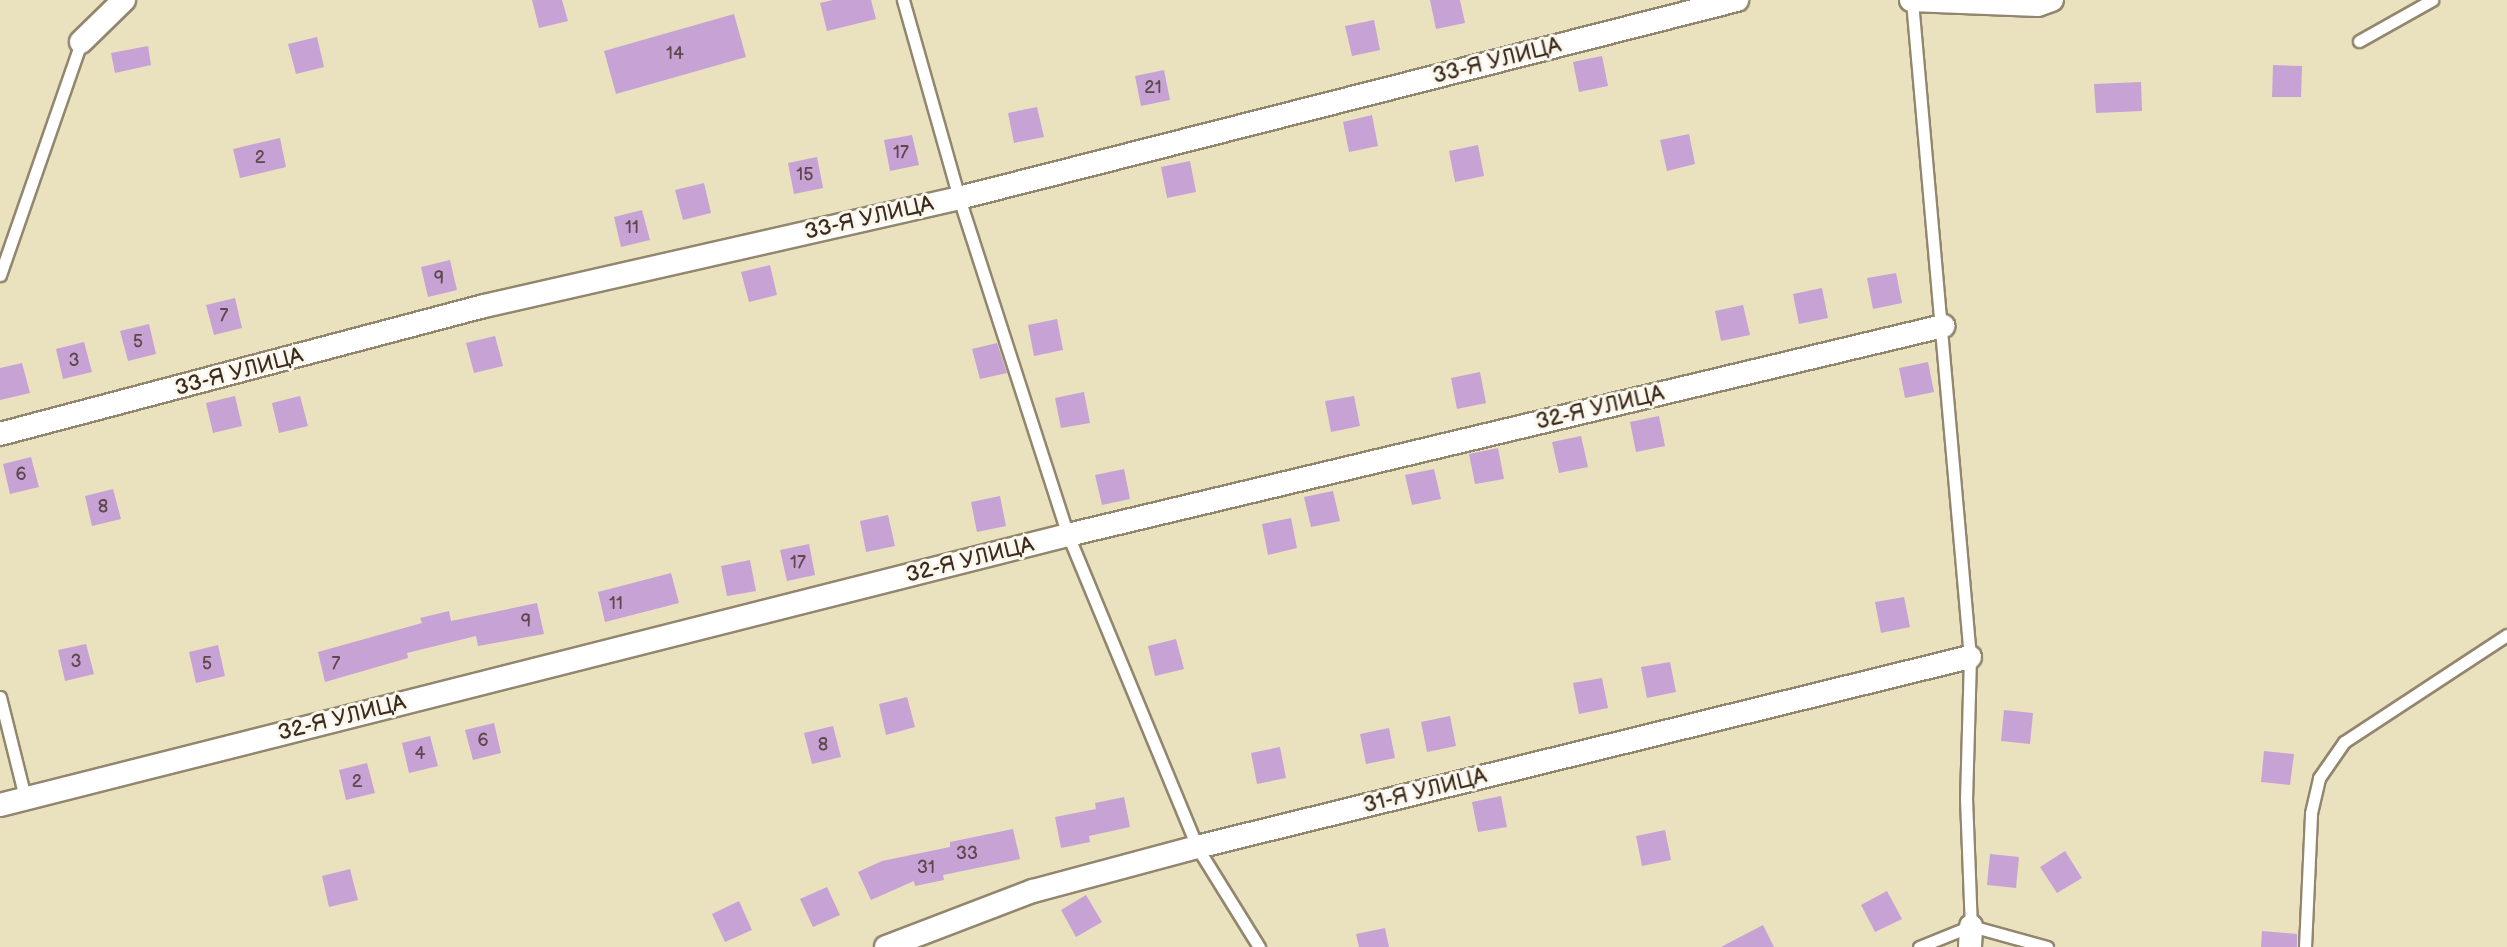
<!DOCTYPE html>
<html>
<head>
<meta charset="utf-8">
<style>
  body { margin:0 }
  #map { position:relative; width:2507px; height:947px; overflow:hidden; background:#eae1bf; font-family:"Balsamiq Sans",sans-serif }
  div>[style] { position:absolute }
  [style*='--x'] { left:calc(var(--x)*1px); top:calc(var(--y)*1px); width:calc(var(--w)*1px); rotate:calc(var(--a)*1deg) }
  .building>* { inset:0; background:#c6a3d4 }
  .roads { filter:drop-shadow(2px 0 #92866e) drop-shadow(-2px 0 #92866e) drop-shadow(0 2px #92866e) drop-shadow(0 -2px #92866e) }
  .service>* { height:11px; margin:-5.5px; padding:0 5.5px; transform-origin:5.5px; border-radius:5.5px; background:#fff }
  .minor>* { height:22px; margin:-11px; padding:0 11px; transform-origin:11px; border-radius:11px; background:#fff }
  span { translate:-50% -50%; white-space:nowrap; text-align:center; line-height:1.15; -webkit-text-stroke:6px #fbf7ec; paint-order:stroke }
  .number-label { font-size:18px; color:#5e484c }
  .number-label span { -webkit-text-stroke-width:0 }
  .street-label { font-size:22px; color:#3b2a1e }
</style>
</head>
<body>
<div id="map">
  <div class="building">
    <div style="clip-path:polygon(532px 0,562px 0,568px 21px,539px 28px)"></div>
    <div style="clip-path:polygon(833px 0,871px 0,876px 19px,827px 31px,820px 3px)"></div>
    <div style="clip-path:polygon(1430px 0,1460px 0,1465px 23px,1436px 29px)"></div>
    <div style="clip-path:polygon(734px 14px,746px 57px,616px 94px,604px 51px)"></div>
    <div style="clip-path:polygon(1374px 20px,1380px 50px,1352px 56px,1345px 26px)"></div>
    <div style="clip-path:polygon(317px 37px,324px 67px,296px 74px,288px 44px)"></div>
    <div style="clip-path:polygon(148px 46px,151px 65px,115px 73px,111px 53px)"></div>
    <div style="clip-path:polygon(1602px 56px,1608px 86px,1579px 92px,1573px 62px)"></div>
    <div style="clip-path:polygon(2273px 65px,2302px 66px,2301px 97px,2272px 97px)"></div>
    <div style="clip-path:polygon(1164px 70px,1170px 100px,1141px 106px,1135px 76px)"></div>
    <div style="clip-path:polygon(2141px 82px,2142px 111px,2096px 113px,2094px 84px)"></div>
    <div style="clip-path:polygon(1037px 107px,1044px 137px,1014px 143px,1008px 113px)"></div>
    <div style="clip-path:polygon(1372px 115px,1378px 146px,1349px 152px,1343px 122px)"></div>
    <div style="clip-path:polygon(1689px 134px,1695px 164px,1667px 171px,1660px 140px)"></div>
    <div style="clip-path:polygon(912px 135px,919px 165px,890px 171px,884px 140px)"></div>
    <div style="clip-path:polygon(280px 138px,286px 167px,240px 178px,233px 149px)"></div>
    <div style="clip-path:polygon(1478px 145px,1484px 176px,1455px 182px,1449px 151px)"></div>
    <div style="clip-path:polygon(817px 157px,823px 188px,794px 194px,788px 163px)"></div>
    <div style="clip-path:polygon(1190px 161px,1196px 192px,1167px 198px,1161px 167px)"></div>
    <div style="clip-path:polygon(704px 183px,711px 213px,683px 220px,675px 190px)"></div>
    <div style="clip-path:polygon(642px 210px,650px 240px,621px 247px,614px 217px)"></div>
    <div style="clip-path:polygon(450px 260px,457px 290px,428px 297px,421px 267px)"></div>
    <div style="clip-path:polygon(770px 265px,777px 295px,749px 302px,741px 272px)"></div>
    <div style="clip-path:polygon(1896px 273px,1902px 303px,1873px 309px,1867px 278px)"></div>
    <div style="clip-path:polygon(1822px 288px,1828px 318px,1799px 324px,1793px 294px)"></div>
    <div style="clip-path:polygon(235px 298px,242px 328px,214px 335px,206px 305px)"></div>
    <div style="clip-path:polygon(1743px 305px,1750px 335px,1721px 341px,1715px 311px)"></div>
    <div style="clip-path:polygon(1057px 319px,1063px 350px,1034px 356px,1028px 325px)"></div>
    <div style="clip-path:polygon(149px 324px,156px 354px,128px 361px,120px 331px)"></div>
    <div style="clip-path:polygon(495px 336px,503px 366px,474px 373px,466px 343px)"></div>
    <div style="clip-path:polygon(84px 342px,92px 372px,63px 379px,56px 349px)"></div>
    <div style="clip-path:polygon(997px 343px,1007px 373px,980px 379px,972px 349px)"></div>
    <div style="clip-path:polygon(1928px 362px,1934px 392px,1905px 398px,1899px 368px)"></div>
    <div style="clip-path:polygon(22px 363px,30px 393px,0 400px,0 368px)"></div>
    <div style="clip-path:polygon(1480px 372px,1486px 403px,1457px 409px,1451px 378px)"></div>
    <div style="clip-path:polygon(1084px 392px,1090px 423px,1061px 428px,1055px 398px)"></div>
    <div style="clip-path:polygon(235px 396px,242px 426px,213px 433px,206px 403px)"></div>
    <div style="clip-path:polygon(300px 396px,308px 426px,279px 433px,272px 403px)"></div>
    <div style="clip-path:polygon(1354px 396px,1360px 426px,1331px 432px,1325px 401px)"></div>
    <div style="clip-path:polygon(1659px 416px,1665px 446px,1636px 452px,1630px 422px)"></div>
    <div style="clip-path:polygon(1581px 436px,1588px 467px,1559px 473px,1552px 442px)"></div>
    <div style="clip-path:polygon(1498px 448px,1504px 479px,1475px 484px,1469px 454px)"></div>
    <div style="clip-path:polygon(31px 457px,39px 487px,10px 494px,3px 464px)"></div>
    <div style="clip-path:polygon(1124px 469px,1130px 499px,1102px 505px,1095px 475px)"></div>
    <div style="clip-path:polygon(1434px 469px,1441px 499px,1412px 505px,1405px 475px)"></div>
    <div style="clip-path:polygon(113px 489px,121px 519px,92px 526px,85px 496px)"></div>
    <div style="clip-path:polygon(1333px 491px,1340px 521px,1311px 527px,1304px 497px)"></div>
    <div style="clip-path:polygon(1000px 496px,1006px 526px,977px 532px,971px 502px)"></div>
    <div style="clip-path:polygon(888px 515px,895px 546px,866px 552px,860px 521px)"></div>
    <div style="clip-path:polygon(1291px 518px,1297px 548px,1268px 555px,1262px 524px)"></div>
    <div style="clip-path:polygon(809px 544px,815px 575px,787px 581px,780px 550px)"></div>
    <div style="clip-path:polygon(750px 560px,756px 591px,727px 596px,721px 566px)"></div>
    <div style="clip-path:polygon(671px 573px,679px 603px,605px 622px,598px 592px)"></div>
    <div style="clip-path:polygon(1904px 597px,1910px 627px,1881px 633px,1875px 602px)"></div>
    <div style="clip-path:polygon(537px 603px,544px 634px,478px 646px,476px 636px,407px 653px,408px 658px,325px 682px,318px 652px,422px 623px,420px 618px,449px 611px,451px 621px)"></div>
    <div style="clip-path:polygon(1176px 639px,1184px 669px,1155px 676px,1148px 646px)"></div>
    <div style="clip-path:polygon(86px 644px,94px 674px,65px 681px,58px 650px)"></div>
    <div style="clip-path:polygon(218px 645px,225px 676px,196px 683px,189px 652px)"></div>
    <div style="clip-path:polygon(1670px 662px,1676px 692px,1647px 698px,1641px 667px)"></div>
    <div style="clip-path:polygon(1602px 678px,1608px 708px,1579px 714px,1573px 683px)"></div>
    <div style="clip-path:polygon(907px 697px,915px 727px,886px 735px,879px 704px)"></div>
    <div style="clip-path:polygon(2004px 710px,2033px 713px,2030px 744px,2001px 741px)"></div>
    <div style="clip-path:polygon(1450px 716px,1456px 746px,1427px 752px,1421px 722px)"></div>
    <div style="clip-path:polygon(494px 723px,501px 753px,473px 760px,465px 730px)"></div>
    <div style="clip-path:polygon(833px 726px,841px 757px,812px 764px,804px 733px)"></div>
    <div style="clip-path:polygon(1389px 728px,1395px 758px,1366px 764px,1360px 734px)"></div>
    <div style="clip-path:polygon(430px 736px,438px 766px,409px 773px,402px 743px)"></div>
    <div style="clip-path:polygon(1280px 747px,1286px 778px,1257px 784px,1251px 753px)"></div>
    <div style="clip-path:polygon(2264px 751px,2294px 754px,2290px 785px,2261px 782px)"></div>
    <div style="clip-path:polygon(367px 763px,375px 793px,346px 800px,339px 770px)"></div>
    <div style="clip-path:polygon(1501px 796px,1507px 827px,1478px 832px,1472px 802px)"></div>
    <div style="clip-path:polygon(1124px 797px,1130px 827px,1089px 836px,1090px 842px,1061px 848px,1055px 817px,1096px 809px,1095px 803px)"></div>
    <div style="clip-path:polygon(1013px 829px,1020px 859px,943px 875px,944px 880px,915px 886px,914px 881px,871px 900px,858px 872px,882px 861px,950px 847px,950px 842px)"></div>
    <div style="clip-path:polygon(1665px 830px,1671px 860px,1642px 866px,1636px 836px)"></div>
    <div style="clip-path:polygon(2065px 851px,2082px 878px,2057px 893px,2040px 867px)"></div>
    <div style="clip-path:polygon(1990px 854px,2019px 857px,2016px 888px,1987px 885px)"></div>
    <div style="clip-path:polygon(350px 869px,358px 900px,329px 907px,322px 876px)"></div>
    <div style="clip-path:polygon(827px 887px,840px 915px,813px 927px,800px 899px)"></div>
    <div style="clip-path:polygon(1887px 891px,1902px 919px,1875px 932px,1861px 905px)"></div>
    <div style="clip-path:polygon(1086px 895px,1102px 922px,1076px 937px,1061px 910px)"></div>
    <div style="clip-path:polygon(739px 901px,752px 930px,725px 942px,712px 914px)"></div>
    <div style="clip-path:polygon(1763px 925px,1774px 947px,1721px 947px)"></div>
    <div style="clip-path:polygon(1385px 928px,1389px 947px,1359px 947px,1356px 934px)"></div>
    <div style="clip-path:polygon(2262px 931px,2297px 934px,2297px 947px,2261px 947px)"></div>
  </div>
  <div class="roads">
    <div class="service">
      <div style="--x:903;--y:0;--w:206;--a:74.2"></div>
      <div style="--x:959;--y:198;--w:354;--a:72.1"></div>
      <div style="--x:1068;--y:535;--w:338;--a:67.5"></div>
      <div style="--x:1197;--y:847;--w:118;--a:58.2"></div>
      <div style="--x:1912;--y:1;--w:659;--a:84.95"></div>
      <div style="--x:1970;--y:657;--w:141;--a:91.6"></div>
      <div style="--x:1966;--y:798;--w:128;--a:87.8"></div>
      <div style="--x:2359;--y:41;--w:84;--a:-29.3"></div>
      <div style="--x:0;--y:275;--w:247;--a:-70.8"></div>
      <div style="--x:0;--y:697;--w:103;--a:76"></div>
      <div style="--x:1919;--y:947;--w:56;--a:-22"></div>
      <div style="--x:1971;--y:926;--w:79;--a:15.4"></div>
      <div style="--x:2305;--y:947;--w:134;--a:-87.4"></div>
      <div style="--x:2311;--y:813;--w:36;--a:-77"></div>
      <div style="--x:2319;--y:778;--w:44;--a:-55.2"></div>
      <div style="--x:2344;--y:742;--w:195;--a:-33.3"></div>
    </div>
    <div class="minor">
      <div style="--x:1911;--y:0;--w:127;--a:2.3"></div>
      <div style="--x:2038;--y:5;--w:15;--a:-20"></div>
      <div style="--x:81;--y:42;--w:60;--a:-44.3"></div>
      <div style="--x:0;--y:434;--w:501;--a:-14.81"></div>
      <div style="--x:484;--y:306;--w:487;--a:-12.8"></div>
      <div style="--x:959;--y:198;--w:803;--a:-14.28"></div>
      <div style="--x:0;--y:805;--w:1102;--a:-14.19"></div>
      <div style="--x:1068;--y:535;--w:900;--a:-13.43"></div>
      <div style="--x:886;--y:947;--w:157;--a:-20.9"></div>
      <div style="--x:1033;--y:891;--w:170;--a:-15"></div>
      <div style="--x:1197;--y:847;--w:796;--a:-13.81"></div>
      <div style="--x:1970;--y:947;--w:21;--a:-87"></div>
    </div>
  </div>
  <div class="number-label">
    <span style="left:675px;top:54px">14</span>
    <span style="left:1153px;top:88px">21</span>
    <span style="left:901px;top:153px">17</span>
    <span style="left:260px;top:158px">2</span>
    <span style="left:805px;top:175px">15</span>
    <span style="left:632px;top:228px">11</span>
    <span style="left:439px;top:279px">9</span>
    <span style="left:224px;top:316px">7</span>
    <span style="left:138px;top:342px">5</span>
    <span style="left:74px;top:361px">3</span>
    <span style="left:21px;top:475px">6</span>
    <span style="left:103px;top:507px">8</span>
    <span style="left:798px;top:563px">17</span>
    <span style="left:616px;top:604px">11</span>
    <span style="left:526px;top:622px">9</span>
    <span style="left:76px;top:662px">3</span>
    <span style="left:207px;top:664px">5</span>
    <span style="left:336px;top:664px">7</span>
    <span style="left:483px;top:741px">6</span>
    <span style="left:823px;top:745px">8</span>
    <span style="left:420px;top:754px">4</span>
    <span style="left:357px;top:782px">2</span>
    <span style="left:967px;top:854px">33</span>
    <span style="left:926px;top:868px">31</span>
  </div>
  <div class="street-label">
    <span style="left:1497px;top:61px;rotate:-14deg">33-Я УЛИЦА</span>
    <span style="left:869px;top:218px;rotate:-13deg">33-Я УЛИЦА</span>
    <span style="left:239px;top:372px;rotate:-15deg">33-Я УЛИЦА</span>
    <span style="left:1600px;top:408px;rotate:-13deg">32-Я УЛИЦА</span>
    <span style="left:970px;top:560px;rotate:-14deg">32-Я УЛИЦА</span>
    <span style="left:342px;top:718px;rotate:-14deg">32-Я УЛИЦА</span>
    <span style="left:1425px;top:791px;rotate:-14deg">31-Я УЛИЦА</span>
  </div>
</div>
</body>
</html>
